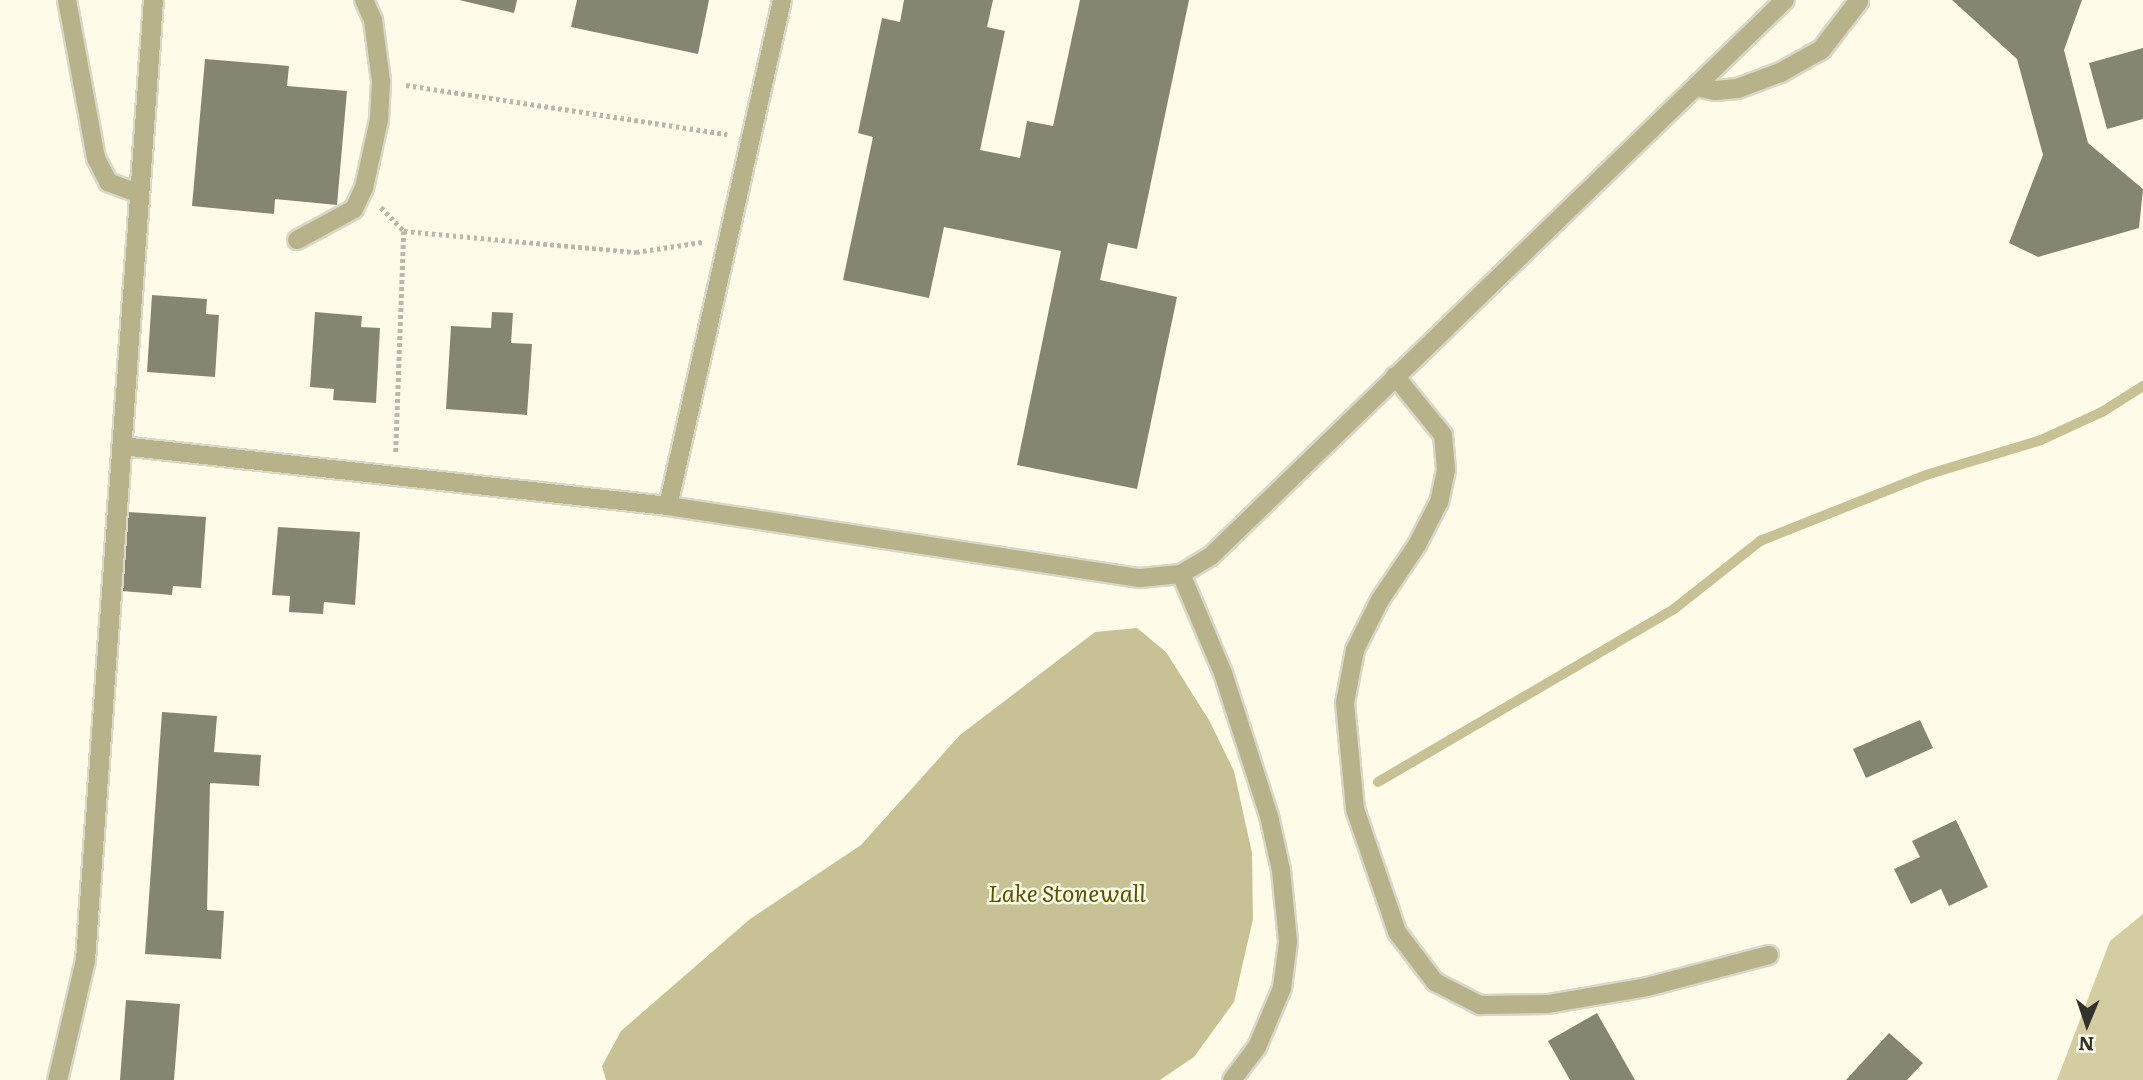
<!DOCTYPE html>
<html>
<head>
<meta charset="utf-8">
<style>
  body { margin:0 }
  #map { position:relative; width:2143px; height:1080px; overflow:hidden; background:#fefce9; font-family:Literata,serif }
  div>[style] { position:absolute }
  [style*='--x'] { left:calc(var(--x)*1px); top:calc(var(--y)*1px); width:calc(var(--w)*1px); rotate:calc(var(--a)*1deg) }
  .forest>* { inset:0; background:#d3cda1 }
  .water>* { inset:0; background:#c7c195 }
  .stream>* { height:10px; margin:-5px; padding:0 5px; transform-origin:5px; border-radius:5px; background:#c7c195 }
  .building>* { inset:0; background:#868473 }
  .path>* { height:4.5px; margin-top:-2.25px; transform-origin:0; background:repeating-linear-gradient(90deg,#bab8a9 0 3.5px,transparent 0 7px) }
  .roads { filter:drop-shadow(2px 0 #d9d8c7) drop-shadow(-2px 0 #d9d8c7) drop-shadow(0 2px #d9d8c7) drop-shadow(0 -2px #d9d8c7) }
  .service>* { height:18px; margin:-9px; padding:0 9px; transform-origin:9px; border-radius:9px; background:#b7b28a }
  .pedestrian>* { height:19px; margin:-9.5px; padding:0 9.5px; transform-origin:9.5px; border-radius:9.5px; background:#b7b28a }
  .minor>* { height:19px; margin:-9.5px; padding:0 9.5px; transform-origin:9.5px; border-radius:9.5px; background:#b7b28a }
  span { translate:-50% -50%; white-space:nowrap; text-align:center; line-height:1.15; -webkit-text-stroke:5px #fefce9; paint-order:stroke }
  .water-label { font-size:23px; color:#5b5100; font-style:italic }
  .north { position:absolute; left:2052px; top:989px; width:70px; height:70px; -webkit-text-stroke:5px #fefce9; paint-order:stroke; rotate:182deg; font-size:19px; font-weight:700; line-height:28px; text-align:center; color:#33322b }
  .north::after { content:''; display:block; margin:auto; width:24px; height:32px; background:#33322b; clip-path:polygon(50% 0,100% 100%,50% 72%,0 100%) }
</style>
</head>
<body>
<div id="map">
  <div class="forest">
    <div style="clip-path:polygon(2143px 914px,2143px 1080px,2057px 1080px,2110px 941px)"></div>
  </div>
  <div class="water">
    <div style="clip-path:polygon(1137px 628px,1166px 652px,1209px 720px,1234px 771px,1252px 853px,1253px 919px,1234px 1002px,1194px 1057px,1160px 1080px,606px 1080px,602px 1066px,621px 1031px,750px 919px,861px 845px,960px 735px,1095px 632px)"></div>
  </div>
  <div class="stream">
    <div style="--x:1378;--y:782;--w:343;--a:-30.3"></div>
    <div style="--x:1674;--y:609;--w:110;--a:-38.3"></div>
    <div style="--x:1760;--y:541;--w:179;--a:-21.7"></div>
    <div style="--x:1926;--y:475;--w:120;--a:-16.9"></div>
    <div style="--x:2041;--y:440;--w:67;--a:-24.7"></div>
    <div style="--x:2102;--y:412;--w:49;--a:-32.4"></div>
  </div>
  <div class="building">
    <div style="clip-path:polygon(459px 0,517px 0,514px 13px)"></div>
    <div style="clip-path:polygon(577px 0,709px 0,698px 54px,571px 27px)"></div>
    <div style="clip-path:polygon(904px 0,993px 0,987px 27px,1005px 31px,980px 150px,1020px 158px,1027px 121px,1053px 126px,1080px 0,1189px 0,1137px 249px,1108px 243px,1100px 280px,1177px 297px,1137px 489px,1017px 465px,1061px 251px,944px 227px,929px 298px,843px 280px,873px 137px,858px 133px,882px 18px,900px 22px)"></div>
    <div style="clip-path:polygon(1952px 0,2082px 0,2064px 50px,2088px 143px,2143px 189px,2139px 228px,2038px 257px,2009px 243px,2043px 155px,2017px 59px)"></div>
    <div style="clip-path:polygon(2143px 48px,2143px 119px,2107px 129px,2089px 63px)"></div>
    <div style="clip-path:polygon(205px 59px,289px 66px,287px 86px,347px 91px,337px 205px,275px 199px,274px 214px,192px 206px)"></div>
    <div style="clip-path:polygon(152px 295px,207px 299px,206px 314px,219px 315px,215px 377px,147px 372px)"></div>
    <div style="clip-path:polygon(315px 312px,362px 316px,361px 327px,380px 328px,376px 403px,333px 400px,334px 389px,310px 387px)"></div>
    <div style="clip-path:polygon(492px 312px,513px 313px,511px 343px,532px 344px,527px 415px,446px 409px,451px 326px,491px 328px)"></div>
    <div style="clip-path:polygon(128px 512px,206px 517px,201px 588px,173px 586px,172px 595px,122px 591px)"></div>
    <div style="clip-path:polygon(278px 527px,360px 532px,355px 605px,324px 602px,323px 614px,289px 612px,290px 596px,272px 595px)"></div>
    <div style="clip-path:polygon(162px 712px,217px 716px,214px 752px,261px 755px,259px 786px,210px 783px,207px 910px,224px 911px,221px 959px,145px 954px)"></div>
    <div style="clip-path:polygon(1920px 720px,1933px 748px,1866px 778px,1853px 749px)"></div>
    <div style="clip-path:polygon(1956px 820px,1988px 887px,1949px 906px,1941px 889px,1911px 904px,1894px 869px,1920px 857px,1912px 841px)"></div>
    <div style="clip-path:polygon(126px 1000px,180px 1004px,174px 1080px,120px 1080px)"></div>
    <div style="clip-path:polygon(1597px 1013px,1635px 1080px,1570px 1080px,1548px 1041px)"></div>
    <div style="clip-path:polygon(1889px 1033px,1923px 1063px,1907px 1080px,1846px 1080px)"></div>
  </div>
  <div class="path">
    <div style="--x:406;--y:85;--w:325;--a:8.7"></div>
    <div style="--x:381;--y:207;--w:33;--a:46"></div>
    <div style="--x:404;--y:231;--w:221;--a:92.1"></div>
    <div style="--x:404;--y:231;--w:233;--a:5.2"></div>
    <div style="--x:636;--y:252;--w:67;--a:-8.6"></div>
  </div>
  <div class="roads">
    <div class="service">
      <div style="--x:67;--y:0;--w:161;--a:79.6"></div>
      <div style="--x:96;--y:158;--w:27;--a:63"></div>
      <div style="--x:108;--y:182;--w:34;--a:21"></div>
      <div style="--x:297;--y:240;--w:65;--a:-28.5"></div>
      <div style="--x:354;--y:209;--w:23;--a:-65"></div>
      <div style="--x:364;--y:188;--w:70;--a:-77.6"></div>
      <div style="--x:379;--y:120;--w:39;--a:-87"></div>
      <div style="--x:381;--y:81;--w:62;--a:-97.5"></div>
      <div style="--x:373;--y:20;--w:22;--a:-114"></div>
      <div style="--x:1395;--y:376;--w:76;--a:50.9"></div>
      <div style="--x:1443;--y:435;--w:35;--a:85"></div>
      <div style="--x:1446;--y:470;--w:33;--a:102"></div>
      <div style="--x:1439;--y:502;--w:48;--a:117.1"></div>
      <div style="--x:1417;--y:545;--w:66;--a:123.9"></div>
      <div style="--x:1380;--y:600;--w:56;--a:116.6"></div>
      <div style="--x:1355;--y:650;--w:54;--a:100.7"></div>
      <div style="--x:1345;--y:703;--w:106;--a:84.6"></div>
      <div style="--x:1355;--y:809;--w:130;--a:71.1"></div>
      <div style="--x:1397;--y:932;--w:63;--a:52.8"></div>
      <div style="--x:1435;--y:982;--w:51;--a:27.1"></div>
      <div style="--x:1480;--y:1005;--w:68;--a:-0.8"></div>
      <div style="--x:1548;--y:1004;--w:100;--a:-9.7"></div>
      <div style="--x:1647;--y:987;--w:126;--a:-14.7"></div>
      <div style="--x:122;--y:446;--w:549;--a:6.27"></div>
      <div style="--x:668;--y:506;--w:477;--a:8.7"></div>
      <div style="--x:1140;--y:578;--w:41;--a:-5.6"></div>
      <div style="--x:1181;--y:574;--w:35;--a:-31"></div>
      <div style="--x:1211;--y:556;--w:799;--a:-44.09"></div>
      <div style="--x:668;--y:506;--w:519;--a:-77.3"></div>
      <div style="--x:1181;--y:574;--w:108;--a:67"></div>
      <div style="--x:1223;--y:673;--w:150;--a:72.2"></div>
      <div style="--x:1269;--y:816;--w:55;--a:77.5"></div>
      <div style="--x:1281;--y:870;--w:72;--a:84.4"></div>
      <div style="--x:1288;--y:942;--w:46;--a:97.4"></div>
      <div style="--x:1282;--y:988;--w:64;--a:113"></div>
      <div style="--x:1257;--y:1047;--w:41;--a:127.1"></div>
    </div>
    <div class="pedestrian">
      <div style="--x:1696;--y:86;--w:19;--a:12"></div>
      <div style="--x:1715;--y:90;--w:22;--a:-5"></div>
      <div style="--x:1737;--y:88;--w:46;--a:-20.4"></div>
      <div style="--x:1780;--y:72;--w:47;--a:-29.3"></div>
      <div style="--x:1821;--y:49;--w:61;--a:-52.4"></div>
    </div>
    <div class="minor">
      <div style="--x:57;--y:1080;--w:123;--a:-76.9"></div>
      <div style="--x:85;--y:960;--w:962;--a:-85.95"></div>
    </div>
  </div>
  <div class="water-label">
    <span style="left:1067px;top:892px">Lake Stonewall</span>
  </div>
  <div class="north">N</div>
</div>
</body>
</html>
